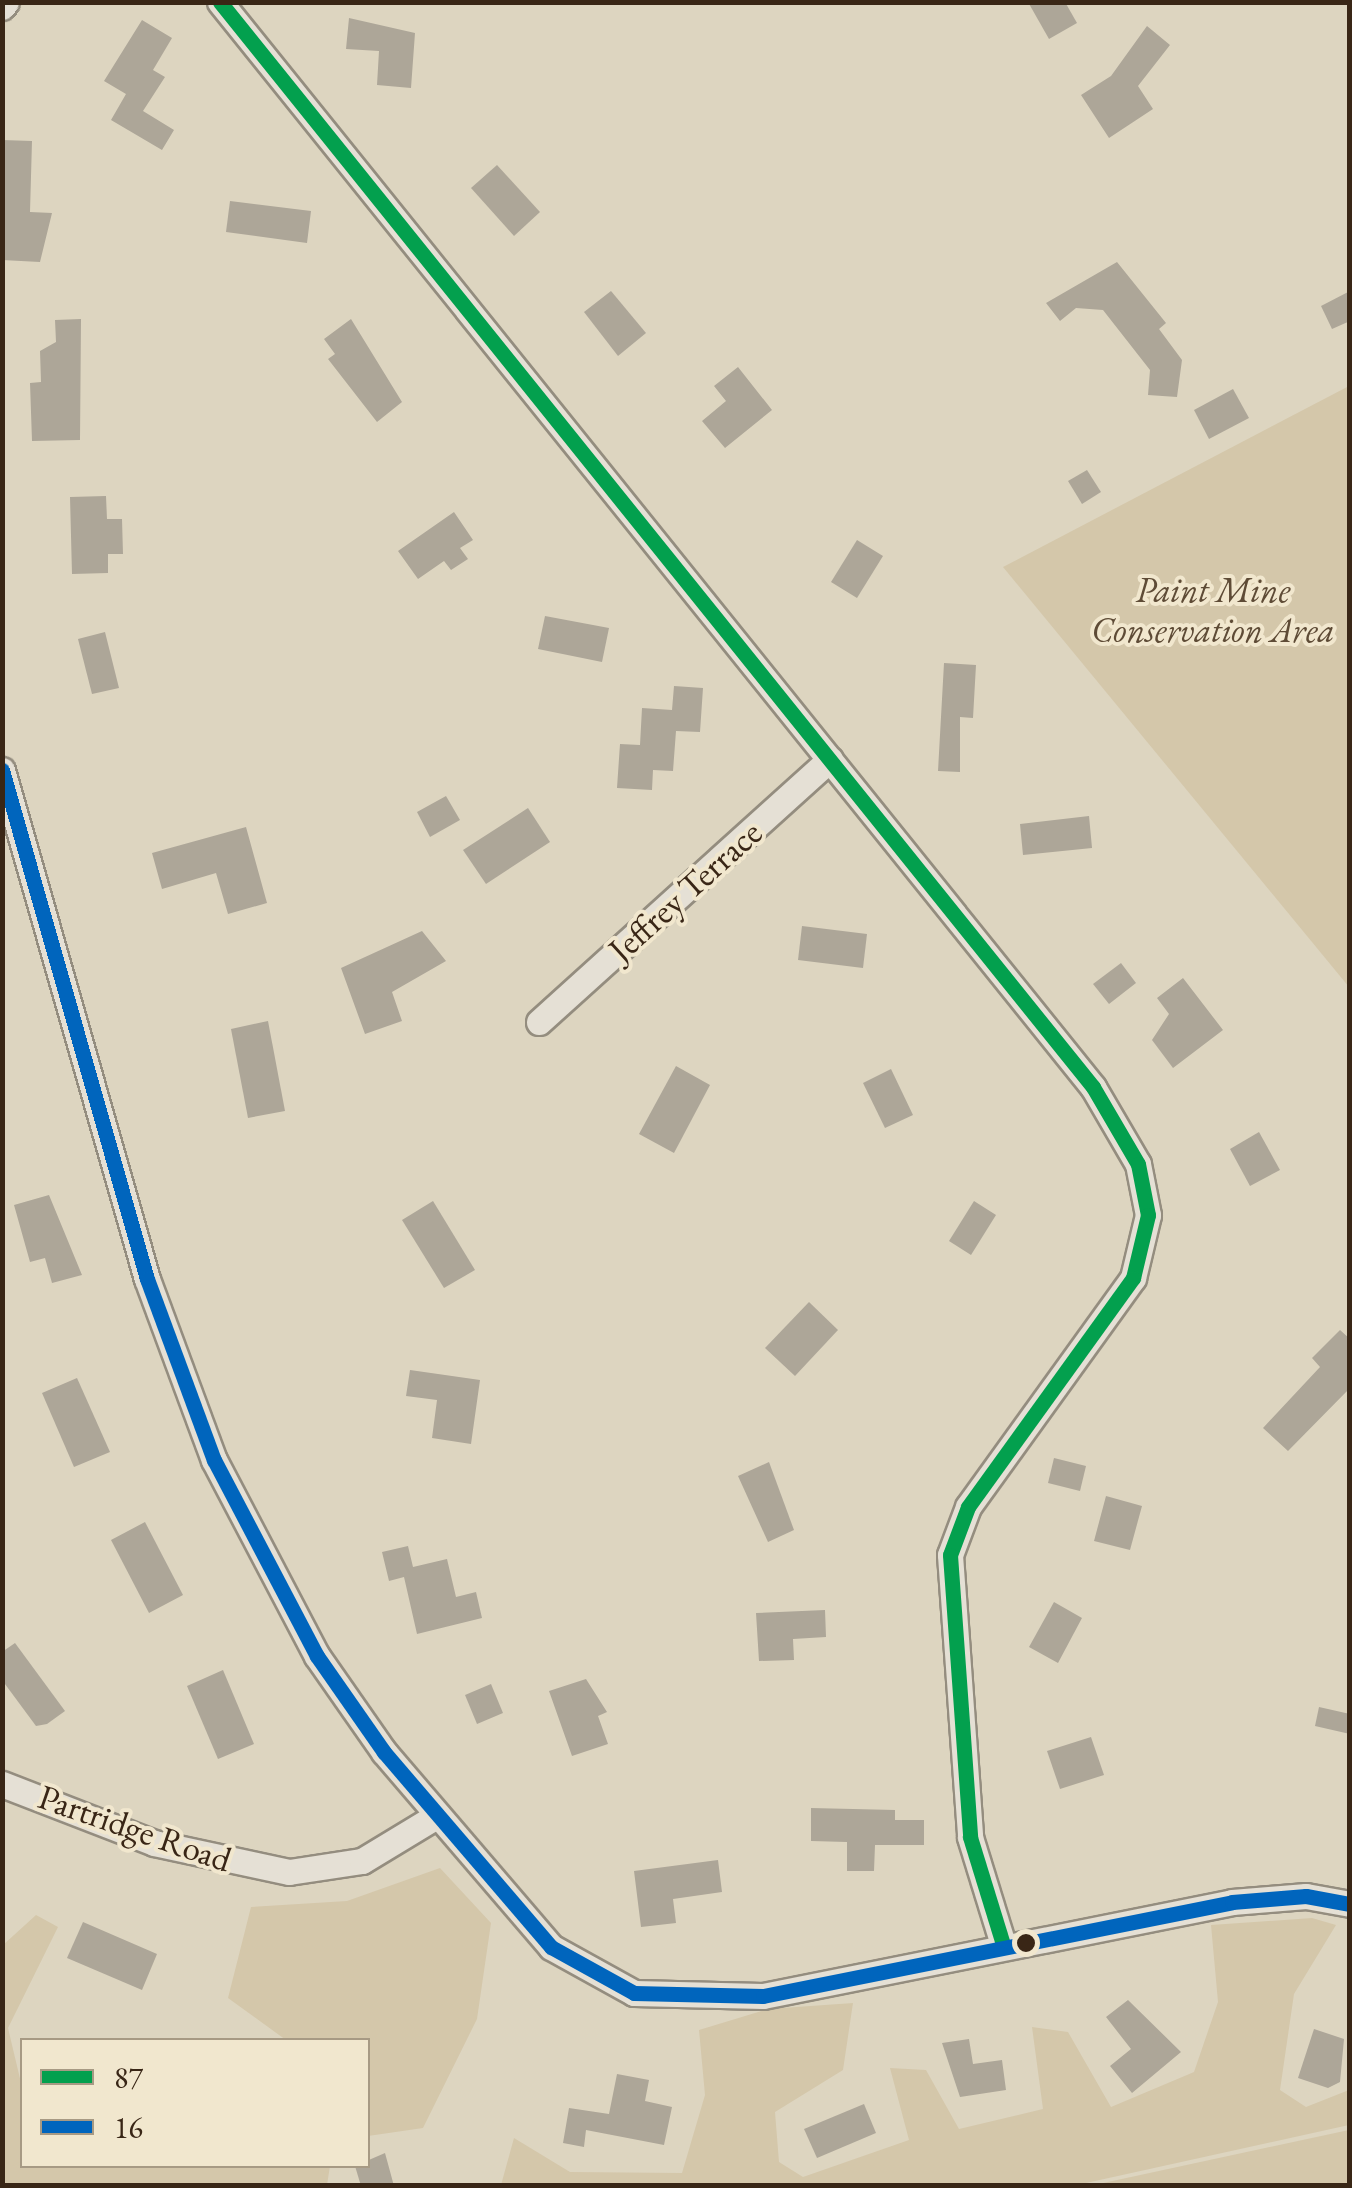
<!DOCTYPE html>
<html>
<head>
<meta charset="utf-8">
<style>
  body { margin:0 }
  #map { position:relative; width:1352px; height:2188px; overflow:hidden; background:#ddd5c0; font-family:"EB Garamond",serif }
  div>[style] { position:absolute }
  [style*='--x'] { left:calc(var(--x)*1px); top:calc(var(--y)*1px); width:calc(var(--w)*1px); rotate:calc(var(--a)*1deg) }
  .green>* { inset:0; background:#d4c7aa }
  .building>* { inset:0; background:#ada698 }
  .roads { filter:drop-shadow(2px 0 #948d7f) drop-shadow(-2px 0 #948d7f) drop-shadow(0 2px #948d7f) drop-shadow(0 -2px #948d7f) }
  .street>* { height:25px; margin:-12.5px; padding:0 12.5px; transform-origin:12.5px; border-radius:12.5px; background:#e5e0d5 }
  .bus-1>* { height:15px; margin:-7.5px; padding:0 7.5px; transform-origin:7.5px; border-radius:7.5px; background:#03a04e }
  .bus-2>* { height:15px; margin:-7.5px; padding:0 7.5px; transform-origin:7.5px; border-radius:7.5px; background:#0065bd }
  .dots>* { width:28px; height:28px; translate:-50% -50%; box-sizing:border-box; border:5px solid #f1e7ce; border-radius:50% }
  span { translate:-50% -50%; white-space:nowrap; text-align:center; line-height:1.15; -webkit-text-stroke:8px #f1e7ce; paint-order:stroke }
  .park-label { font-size:35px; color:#5e4b36; font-style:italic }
  .street-label { font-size:35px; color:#392616 }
  .frame { position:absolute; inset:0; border:5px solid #392616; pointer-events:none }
  .legend { position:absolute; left:20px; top:2038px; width:350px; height:130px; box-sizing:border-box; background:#f1e7ce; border:2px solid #a79a84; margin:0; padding:12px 18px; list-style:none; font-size:30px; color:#392616 }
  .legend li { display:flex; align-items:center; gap:20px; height:50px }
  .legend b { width:50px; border:2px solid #a79a84 }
</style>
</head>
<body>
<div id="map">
  <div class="green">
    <div style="clip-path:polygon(1349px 386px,1349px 987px,1003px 567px)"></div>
    <div style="clip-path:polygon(440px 1868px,491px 1923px,477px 2019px,423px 2128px,368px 2136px,368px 2040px,286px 2040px,228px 1998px,251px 1907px,347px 1901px)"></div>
    <div style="clip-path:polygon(36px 1915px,58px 1927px,8px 2028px,22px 2087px,22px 2166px,330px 2166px,327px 2185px,3px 2185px,3px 1945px)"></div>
    <div style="clip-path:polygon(1312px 1918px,1336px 1925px,1294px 1994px,1280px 2090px,1306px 2107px,1349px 2090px,1349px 2125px,1077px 2185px,501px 2185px,514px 2138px,570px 2172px,682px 2173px,705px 2095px,699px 2030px,768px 2009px,853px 2003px,843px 2070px,775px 2112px,779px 2162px,803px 2177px,909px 2140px,890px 2068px,926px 2070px,959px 2129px,1043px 2109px,1032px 2027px,1068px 2032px,1111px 2107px,1194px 2072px,1218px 2002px,1211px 1925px)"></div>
    <div style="clip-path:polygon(1349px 2130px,1349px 2185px,1094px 2185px)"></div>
  </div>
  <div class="building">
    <div style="clip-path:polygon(1028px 2px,1065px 2px,1077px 23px,1049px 39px)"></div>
    <div style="clip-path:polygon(349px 18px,415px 33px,411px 88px,377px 85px,379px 51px,346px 49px)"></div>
    <div style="clip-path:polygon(142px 20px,172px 38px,153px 70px,165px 77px,143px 111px,174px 130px,162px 150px,111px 120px,126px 94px,104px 81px)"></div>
    <div style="clip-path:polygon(1147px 26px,1170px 45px,1138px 86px,1153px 109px,1109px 138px,1081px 95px,1111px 76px)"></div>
    <div style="clip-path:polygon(2px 140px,32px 141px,30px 212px,52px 213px,40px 262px,2px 260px)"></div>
    <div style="clip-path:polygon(497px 165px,540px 212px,514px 236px,471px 188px)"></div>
    <div style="clip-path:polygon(230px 201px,311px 211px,307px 243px,226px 232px)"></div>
    <div style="clip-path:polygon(1117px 262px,1166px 323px,1159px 329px,1182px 360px,1177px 397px,1148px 395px,1150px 370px,1103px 310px,1076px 308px,1060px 321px,1046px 303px)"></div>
    <div style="clip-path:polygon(611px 291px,646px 333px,618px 356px,584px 312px)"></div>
    <div style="clip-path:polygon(1350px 291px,1350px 321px,1332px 329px,1321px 306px)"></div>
    <div style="clip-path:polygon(81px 319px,80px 440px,32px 441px,30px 383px,41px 382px,40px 351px,56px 342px,55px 320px)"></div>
    <div style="clip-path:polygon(351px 319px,402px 402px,377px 422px,328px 359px,335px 354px,324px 339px)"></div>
    <div style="clip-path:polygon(738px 367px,772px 410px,725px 448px,702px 421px,726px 401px,714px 386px)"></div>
    <div style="clip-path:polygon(1233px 389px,1249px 418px,1209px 439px,1194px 410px)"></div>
    <div style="clip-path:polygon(1087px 470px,1101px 492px,1082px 504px,1068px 481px)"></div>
    <div style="clip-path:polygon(106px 496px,107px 519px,122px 519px,123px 554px,108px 554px,108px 573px,72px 574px,70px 497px)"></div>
    <div style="clip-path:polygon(454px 512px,473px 540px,460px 548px,468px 559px,451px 570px,444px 561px,418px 579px,398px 551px)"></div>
    <div style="clip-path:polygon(857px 540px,883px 556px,857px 598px,831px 582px)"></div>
    <div style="clip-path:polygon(545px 616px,609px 628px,602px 662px,538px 649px)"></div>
    <div style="clip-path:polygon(105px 632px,119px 688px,92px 694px,78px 639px)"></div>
    <div style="clip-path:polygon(944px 663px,976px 665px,973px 718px,960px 717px,960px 772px,938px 771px)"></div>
    <div style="clip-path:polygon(674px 686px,703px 688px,700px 732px,676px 731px,673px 771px,653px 770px,652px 790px,617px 788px,620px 744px,640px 745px,642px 708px,672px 710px)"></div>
    <div style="clip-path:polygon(446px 796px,460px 820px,430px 837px,417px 812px)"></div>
    <div style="clip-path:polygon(528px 808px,550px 842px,486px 884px,463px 850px)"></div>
    <div style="clip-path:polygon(1089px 816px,1092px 848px,1023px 855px,1020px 824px)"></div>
    <div style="clip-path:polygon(246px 827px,267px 903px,228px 914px,216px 873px,162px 889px,152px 853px)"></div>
    <div style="clip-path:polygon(802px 926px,867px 934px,863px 968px,798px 960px)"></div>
    <div style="clip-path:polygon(422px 931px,446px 961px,392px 992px,402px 1021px,365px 1034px,341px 968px)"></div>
    <div style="clip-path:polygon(1121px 963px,1136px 983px,1109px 1004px,1093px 984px)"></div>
    <div style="clip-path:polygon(1183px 978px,1223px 1030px,1173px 1068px,1152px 1040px,1169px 1014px,1157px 998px)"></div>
    <div style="clip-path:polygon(268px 1021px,285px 1111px,248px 1118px,231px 1029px)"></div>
    <div style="clip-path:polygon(676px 1066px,710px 1085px,674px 1153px,639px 1134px)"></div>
    <div style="clip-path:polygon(891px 1069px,913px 1115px,885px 1128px,863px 1083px)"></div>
    <div style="clip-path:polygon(1259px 1132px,1280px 1170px,1250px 1186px,1230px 1149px)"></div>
    <div style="clip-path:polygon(49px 1195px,82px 1275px,52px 1283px,45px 1258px,30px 1262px,14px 1205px)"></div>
    <div style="clip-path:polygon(433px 1201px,475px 1270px,444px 1288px,402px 1220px)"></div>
    <div style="clip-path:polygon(974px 1201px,996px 1215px,971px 1255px,949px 1241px)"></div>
    <div style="clip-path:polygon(809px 1302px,838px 1330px,795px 1376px,765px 1348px)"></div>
    <div style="clip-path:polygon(1340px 1330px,1350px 1339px,1350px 1388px,1288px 1451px,1263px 1428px,1320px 1367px,1312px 1358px)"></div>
    <div style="clip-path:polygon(410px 1370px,480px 1380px,471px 1444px,432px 1438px,437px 1400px,406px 1396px)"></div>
    <div style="clip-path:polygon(77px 1378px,110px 1452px,74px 1467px,42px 1393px)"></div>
    <div style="clip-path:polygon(1054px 1458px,1086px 1466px,1080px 1491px,1048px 1483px)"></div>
    <div style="clip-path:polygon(769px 1462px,794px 1530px,768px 1542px,738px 1476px)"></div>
    <div style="clip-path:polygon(1106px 1496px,1142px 1506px,1130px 1550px,1094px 1541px)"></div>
    <div style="clip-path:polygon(145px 1522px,183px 1595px,149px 1613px,111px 1540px)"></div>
    <div style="clip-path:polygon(408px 1546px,413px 1567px,447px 1559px,456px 1597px,476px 1592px,482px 1618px,417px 1634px,404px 1577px,389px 1581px,382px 1552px)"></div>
    <div style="clip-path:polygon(1054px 1602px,1082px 1618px,1058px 1663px,1029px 1647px)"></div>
    <div style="clip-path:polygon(825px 1610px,826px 1637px,793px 1639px,794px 1660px,759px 1661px,756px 1613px)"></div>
    <div style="clip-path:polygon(15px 1643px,65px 1711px,47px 1724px,36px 1726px,2px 1680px,2px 1652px)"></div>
    <div style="clip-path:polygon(223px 1670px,254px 1744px,218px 1759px,187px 1686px)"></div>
    <div style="clip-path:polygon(586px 1679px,607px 1712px,598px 1716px,608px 1744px,572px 1756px,549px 1691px)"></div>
    <div style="clip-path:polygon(491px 1684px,503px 1713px,477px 1724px,465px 1695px)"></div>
    <div style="clip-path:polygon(1319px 1707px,1350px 1714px,1350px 1734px,1315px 1726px)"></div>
    <div style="clip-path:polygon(1091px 1737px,1104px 1775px,1060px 1789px,1047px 1751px)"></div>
    <div style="clip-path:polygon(811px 1808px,895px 1810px,895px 1820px,924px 1820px,924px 1845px,875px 1845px,874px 1871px,847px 1871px,847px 1842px,811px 1841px)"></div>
    <div style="clip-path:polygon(718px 1860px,722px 1892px,673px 1899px,676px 1923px,641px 1927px,634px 1871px)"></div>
    <div style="clip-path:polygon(83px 1922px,157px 1954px,142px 1990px,67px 1958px)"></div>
    <div style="clip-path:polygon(1128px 2000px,1181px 2052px,1132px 2093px,1110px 2066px,1131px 2049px,1106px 2017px)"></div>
    <div style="clip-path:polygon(1314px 2029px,1344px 2039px,1340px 2082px,1328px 2088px,1298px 2078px)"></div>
    <div style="clip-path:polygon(969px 2039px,973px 2064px,1002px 2060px,1006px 2090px,960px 2097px,942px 2043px)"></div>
    <div style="clip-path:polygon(617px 2074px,649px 2080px,645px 2101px,672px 2107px,664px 2145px,586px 2130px,584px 2147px,563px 2143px,569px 2108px,609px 2114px)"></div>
    <div style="clip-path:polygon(864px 2104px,876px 2133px,817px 2158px,804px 2129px)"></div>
    <div style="clip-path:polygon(385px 2153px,394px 2186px,361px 2186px,355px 2166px)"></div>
  </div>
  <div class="roads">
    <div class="street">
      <div style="--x:220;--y:2;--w:1393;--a:51.18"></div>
      <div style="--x:1093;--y:1087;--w:89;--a:59.7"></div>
      <div style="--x:1138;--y:1164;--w:52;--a:78.9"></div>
      <div style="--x:1148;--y:1215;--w:65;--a:103.4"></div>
      <div style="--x:1133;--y:1278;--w:282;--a:125.8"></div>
      <div style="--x:968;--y:1507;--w:51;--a:110.6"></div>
      <div style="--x:950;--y:1555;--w:283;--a:85.9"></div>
      <div style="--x:970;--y:1837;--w:112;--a:72.9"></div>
      <div style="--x:2;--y:7;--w:6;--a:-51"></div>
      <div style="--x:2;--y:770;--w:529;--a:74.1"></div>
      <div style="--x:147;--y:1279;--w:193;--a:69.7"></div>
      <div style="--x:214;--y:1460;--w:221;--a:62.3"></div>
      <div style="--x:317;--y:1656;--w:117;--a:55.1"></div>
      <div style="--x:384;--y:1752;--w:257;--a:49.4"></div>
      <div style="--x:551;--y:1947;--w:95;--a:29"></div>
      <div style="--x:634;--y:1993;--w:129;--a:1.3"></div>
      <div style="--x:763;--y:1996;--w:478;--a:-11.3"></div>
      <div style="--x:1232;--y:1902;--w:74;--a:-4.6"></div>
      <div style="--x:1306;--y:1896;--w:45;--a:10.3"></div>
      <div style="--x:539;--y:1022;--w:392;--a:-42.1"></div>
      <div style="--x:2;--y:1784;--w:163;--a:21.2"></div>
      <div style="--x:154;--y:1843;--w:138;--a:12.1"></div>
      <div style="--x:289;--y:1872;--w:74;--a:-8.6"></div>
      <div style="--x:362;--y:1861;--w:83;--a:-31.2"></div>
    </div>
  </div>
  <div class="bus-1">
    <div style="--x:220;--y:2;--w:1393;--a:51.18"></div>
    <div style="--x:1093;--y:1087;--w:89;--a:59.7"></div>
    <div style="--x:1138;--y:1164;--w:52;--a:78.9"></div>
    <div style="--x:1148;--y:1215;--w:65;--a:103.4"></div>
    <div style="--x:1133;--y:1278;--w:282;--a:125.8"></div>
    <div style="--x:968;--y:1507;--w:51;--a:110.6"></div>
    <div style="--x:950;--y:1555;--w:283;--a:85.9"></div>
    <div style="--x:970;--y:1837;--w:112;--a:72.9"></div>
  </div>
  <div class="bus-2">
    <div style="--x:2;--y:770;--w:529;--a:74.1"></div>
    <div style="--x:147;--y:1279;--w:193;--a:69.7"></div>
    <div style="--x:214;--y:1460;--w:221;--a:62.3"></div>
    <div style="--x:317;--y:1656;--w:117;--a:55.1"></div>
    <div style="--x:384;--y:1752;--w:257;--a:49.4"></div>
    <div style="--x:551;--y:1947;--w:95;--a:29"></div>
    <div style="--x:634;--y:1993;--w:129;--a:1.3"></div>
    <div style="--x:763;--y:1996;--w:478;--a:-11.3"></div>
    <div style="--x:1232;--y:1902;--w:74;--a:-4.6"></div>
    <div style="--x:1306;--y:1896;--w:45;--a:10.3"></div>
  </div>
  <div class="dots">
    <div style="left:1026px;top:1943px;background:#392616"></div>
  </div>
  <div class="park-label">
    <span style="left:1213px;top:610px">Paint Mine<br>Conservation Area</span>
  </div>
  <div class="street-label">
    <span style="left:685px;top:891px;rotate:-42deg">Jeffrey Terrace</span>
    <span style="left:135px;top:1828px;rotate:19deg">Partridge Road</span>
  </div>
  <div class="frame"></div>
  <ul class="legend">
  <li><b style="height:12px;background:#03a04e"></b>87</li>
  <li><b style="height:12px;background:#0065bd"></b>16</li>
  </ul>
</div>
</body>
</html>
